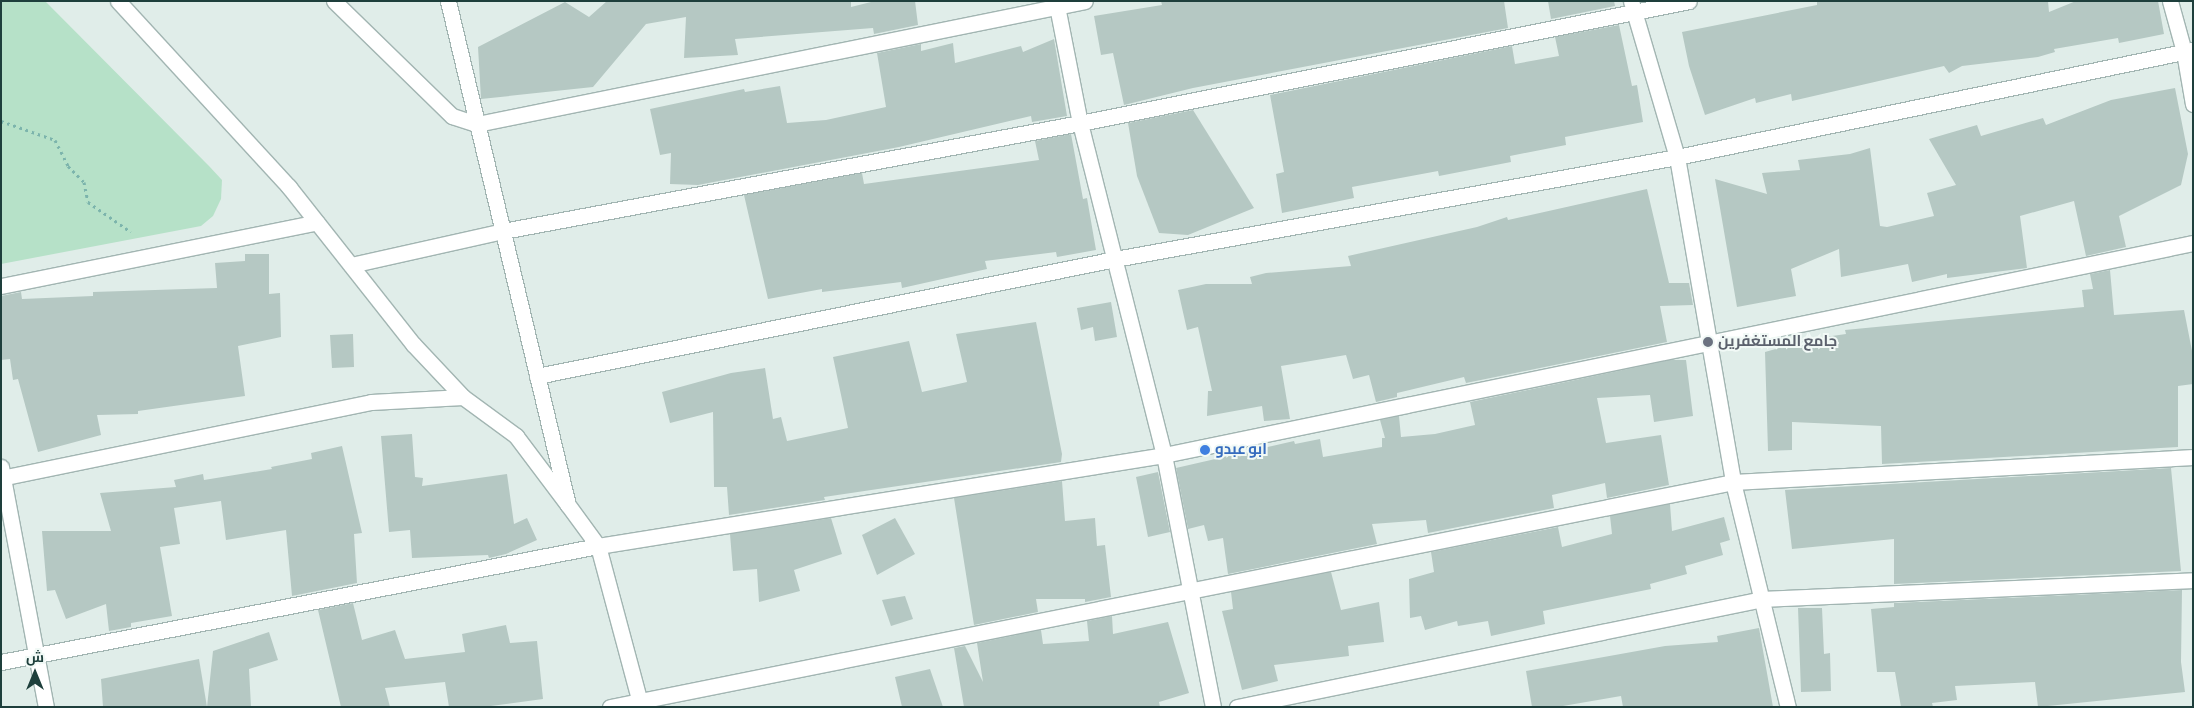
<!DOCTYPE html>
<html>
<head>
<meta charset="utf-8">
<style>
  body { margin:0 }
  #map { position:relative; width:2194px; height:708px; overflow:hidden; background:#e0ede9; font-family:"Sofia Sans Condensed",Cairo,sans-serif }
  div>[style] { position:absolute }
  [style*='--x'] { left:calc(var(--x)*1px); top:calc(var(--y)*1px); width:calc(var(--w)*1px); rotate:calc(var(--a)*1deg) }
  .green>* { inset:0; background:#b6e1c8 }
  .building>* { inset:0; background:#b5c8c3 }
  .path>* { height:3px; margin-top:-1.5px; transform-origin:0; background:repeating-linear-gradient(90deg,#7cb4ac 0 2.5px,transparent 0 6.5px) }
  .roads { filter:drop-shadow(1px 0 #a2b5b2) drop-shadow(-1px 0 #a2b5b2) drop-shadow(0 1px #a2b5b2) drop-shadow(0 -1px #a2b5b2) }
  .street>* { height:15px; margin:-7.5px; padding:0 7.5px; transform-origin:7.5px; border-radius:7.5px; background:#fff }
  .secondary>* { height:15px; margin:-7.5px; padding:0 7.5px; transform-origin:7.5px; border-radius:7.5px; background:#fff }
  .dots>* { width:14px; height:14px; translate:-50% -50%; box-sizing:border-box; border:2px solid #f1f9f6; border-radius:50% }
  span { translate:-50% -50%; white-space:nowrap; text-align:center; line-height:1.15; -webkit-text-stroke:4px #f1f9f6; paint-order:stroke }
  .worship-label { font-size:15px; color:#5b616d; font-weight:700 }
  .left { translate:0 -50%; text-align:left }
  .shop-label { font-size:15px; color:#366cbe; font-weight:700 }
  .frame { position:absolute; inset:0; border:2px solid #1e3f3c; pointer-events:none }
  .north { position:absolute; left:10px; top:648px; width:50px; height:50px; -webkit-text-stroke:4px #f1f9f6; paint-order:stroke; rotate:0deg; font-size:14px; font-weight:700; line-height:20px; text-align:center; color:#1e3f3c }
  .north::after { content:''; display:block; margin:auto; width:18px; height:22px; background:#1e3f3c; clip-path:polygon(50% 0,100% 100%,50% 72%,0 100%) }
</style>
</head>
<body>
<div id="map">
  <div class="green">
    <div style="clip-path:polygon(1px 1px,45px 1px,209px 166px,222px 180px,221px 199px,213px 216px,201px 226px,1px 264px)"></div>
  </div>
  <div class="building">
    <div style="clip-path:polygon(607px 1px,851px 1px,851px 7px,875px 1px,915px 1px,918px 25px,874px 34px,873px 28px,735px 39px,738px 55px,684px 58px,686px 17px,646px 24px,593px 87px,481px 99px,478px 47px,565px 2px,589px 17px)"></div>
    <div style="clip-path:polygon(1161px 1px,1504px 1px,1508px 28px,1193px 88px,1124px 105px,1113px 53px,1101px 55px,1094px 16px,1162px 5px)"></div>
    <div style="clip-path:polygon(1548px 1px,1614px 1px,1615px 6px,1551px 19px)"></div>
    <div style="clip-path:polygon(1817px 1px,2048px 1px,2049px 12px,2076px 1px,2158px 1px,2164px 34px,2119px 43px,2118px 38px,2054px 49px,2055px 52px,2038px 57px,1962px 66px,1949px 73px,1944px 66px,1792px 101px,1791px 94px,1756px 103px,1755px 98px,1705px 115px,1689px 66px,1682px 32px,1817px 5px)"></div>
    <div style="clip-path:polygon(1619px 25px,1632px 86px,1637px 85px,1643px 122px,1565px 137px,1566px 145px,1510px 156px,1511px 162px,1439px 176px,1438px 171px,1352px 187px,1354px 198px,1282px 213px,1276px 174px,1284px 172px,1270px 95px,1512px 46px,1515px 64px,1559px 56px,1555px 37px)"></div>
    <div style="clip-path:polygon(1054px 39px,1067px 116px,1032px 122px,1031px 116px,899px 147px,698px 185px,670px 184px,671px 153px,660px 155px,650px 109px,744px 89px,745px 92px,780px 86px,787px 123px,826px 120px,886px 107px,877px 53px,921px 44px,921px 51px,953px 43px,955px 63px,1021px 46px,1023px 52px)"></div>
    <div style="clip-path:polygon(2175px 88px,2188px 154px,2181px 185px,2119px 216px,2126px 247px,2086px 256px,2074px 201px,2020px 216px,2027px 268px,1947px 278px,1947px 274px,1912px 282px,1908px 264px,1841px 277px,1839px 249px,1791px 269px,1796px 296px,1737px 307px,1715px 179px,1767px 194px,1762px 173px,1800px 170px,1798px 160px,1850px 154px,1870px 148px,1880px 226px,1887px 227px,1934px 216px,1927px 193px,1956px 185px,1929px 139px,1977px 125px,1981px 136px,2043px 118px,2046px 125px,2111px 100px)"></div>
    <div style="clip-path:polygon(1193px 110px,1254px 208px,1188px 235px,1159px 233px,1137px 176px,1128px 123px)"></div>
    <div style="clip-path:polygon(1071px 134px,1083px 199px,1087px 198px,1096px 250px,1057px 257px,1056px 252px,985px 261px,987px 269px,902px 288px,901px 282px,822px 292px,822px 289px,768px 299px,744px 195px,862px 173px,864px 184px,1039px 160px,1035px 141px)"></div>
    <div style="clip-path:polygon(1647px 189px,1669px 283px,1689px 283px,1693px 305px,1660px 306px,1667px 342px,1466px 383px,1464px 377px,1397px 393px,1397px 397px,1376px 402px,1369px 375px,1353px 379px,1346px 355px,1281px 366px,1290px 419px,1264px 421px,1262px 406px,1207px 416px,1208px 391px,1212px 391px,1198px 327px,1187px 330px,1178px 290px,1206px 284px,1252px 284px,1250px 277px,1266px 273px,1351px 266px,1348px 256px,1477px 227px,1507px 217px,1508px 220px)"></div>
    <div style="clip-path:polygon(245px 254px,269px 254px,269px 294px,280px 293px,281px 337px,238px 346px,245px 396px,138px 411px,138px 414px,97px 415px,101px 435px,38px 452px,18px 379px,13px 380px,10px 359px,1px 360px,1px 296px,21px 292px,22px 299px,93px 296px,93px 292px,217px 288px,215px 263px,245px 261px)"></div>
    <div style="clip-path:polygon(2110px 270px,2114px 315px,2184px 310px,2193px 356px,2193px 384px,2178px 386px,2178px 447px,1882px 464px,1881px 426px,1792px 422px,1792px 450px,1768px 451px,1765px 352px,1811px 339px,1846px 334px,1845px 330px,2084px 307px,2082px 290px,2093px 289px,2090px 274px)"></div>
    <div style="clip-path:polygon(1111px 302px,1117px 337px,1095px 341px,1093px 327px,1081px 330px,1077px 308px)"></div>
    <div style="clip-path:polygon(1036px 322px,1062px 454px,1061px 462px,824px 497px,825px 500px,729px 515px,727px 487px,714px 487px,713px 412px,670px 423px,662px 392px,731px 373px,765px 368px,773px 419px,781px 417px,787px 441px,848px 428px,833px 357px,909px 341px,922px 392px,967px 382px,956px 334px)"></div>
    <div style="clip-path:polygon(353px 334px,354px 367px,332px 368px,330px 335px)"></div>
    <div style="clip-path:polygon(1670px 360px,1686px 360px,1693px 416px,1654px 422px,1650px 395px,1597px 398px,1606px 443px,1661px 435px,1669px 485px,1607px 498px,1605px 483px,1552px 495px,1554px 508px,1428px 533px,1426px 520px,1372px 524px,1377px 544px,1228px 574px,1223px 538px,1208px 541px,1204px 525px,1188px 529px,1176px 468px,1294px 441px,1295px 444px,1320px 439px,1323px 457px,1382px 447px,1382px 438px,1385px 438px,1380px 420px,1399px 416px,1401px 437px,1435px 434px,1475px 425px,1470px 402px)"></div>
    <div style="clip-path:polygon(412px 434px,415px 477px,423px 478px,422px 486px,507px 474px,514px 524px,527px 518px,537px 540px,506px 554px,489px 558px,488px 555px,412px 558px,410px 530px,389px 532px,381px 436px)"></div>
    <div style="clip-path:polygon(342px 446px,362px 533px,354px 534px,357px 583px,292px 596px,286px 530px,226px 540px,221px 501px,174px 508px,180px 544px,160px 547px,172px 616px,131px 623px,131px 627px,109px 631px,106px 604px,66px 619px,55px 590px,47px 591px,42px 531px,111px 531px,100px 493px,176px 487px,174px 480px,203px 474px,204px 480px,272px 469px,271px 467px,312px 459px,311px 453px)"></div>
    <div style="clip-path:polygon(2171px 468px,2181px 571px,1894px 584px,1894px 539px,1792px 549px,1785px 490px)"></div>
    <div style="clip-path:polygon(1158px 472px,1170px 532px,1148px 537px,1136px 477px)"></div>
    <div style="clip-path:polygon(1062px 481px,1065px 521px,1095px 518px,1097px 546px,1105px 545px,1111px 597px,1085px 602px,1085px 599px,1036px 599px,1038px 612px,974px 625px,954px 498px)"></div>
    <div style="clip-path:polygon(1670px 504px,1672px 531px,1724px 517px,1730px 540px,1720px 543px,1723px 555px,1685px 566px,1687px 574px,1650px 584px,1651px 589px,1543px 611px,1545px 624px,1491px 636px,1488px 621px,1458px 626px,1457px 621px,1425px 630px,1421px 616px,1410px 618px,1409px 579px,1434px 572px,1431px 552px,1558px 527px,1562px 547px,1612px 534px,1610px 516px)"></div>
    <div style="clip-path:polygon(831px 518px,842px 554px,794px 570px,800px 591px,759px 602px,757px 569px,733px 571px,730px 534px)"></div>
    <div style="clip-path:polygon(895px 518px,915px 554px,877px 575px,862px 535px)"></div>
    <div style="clip-path:polygon(1331px 572px,1341px 610px,1379px 602px,1384px 642px,1348px 646px,1349px 656px,1274px 665px,1278px 681px,1242px 690px,1222px 611px,1233px 609px,1231px 592px)"></div>
    <div style="clip-path:polygon(2182px 590px,2181px 662px,2185px 692px,2038px 707px,2035px 682px,1955px 686px,1957px 700px,1932px 703px,1933px 707px,1901px 707px,1895px 672px,1877px 672px,1871px 609px,1894px 607px,1894px 603px)"></div>
    <div style="clip-path:polygon(905px 596px,913px 619px,891px 626px,882px 600px)"></div>
    <div style="clip-path:polygon(353px 603px,362px 640px,395px 630px,405px 659px,465px 652px,462px 634px,506px 625px,510px 643px,537px 641px,543px 699px,483px 707px,449px 707px,445px 682px,385px 688px,390px 707px,341px 707px,318px 610px)"></div>
    <div style="clip-path:polygon(1798px 608px,1822px 608px,1824px 654px,1830px 653px,1831px 691px,1801px 692px)"></div>
    <div style="clip-path:polygon(1112px 616px,1113px 634px,1168px 622px,1189px 693px,1159px 702px,1160px 707px,964px 707px,954px 648px,965px 646px,983px 682px,977px 643px,1041px 630px,1043px 644px,1089px 641px,1087px 621px)"></div>
    <div style="clip-path:polygon(1759px 628px,1773px 707px,1623px 707px,1621px 696px,1557px 707px,1532px 707px,1526px 671px,1665px 646px,1718px 642px,1717px 636px)"></div>
    <div style="clip-path:polygon(269px 632px,278px 660px,249px 669px,251px 707px,207px 707px,213px 651px)"></div>
    <div style="clip-path:polygon(199px 659px,207px 707px,103px 707px,101px 679px)"></div>
    <div style="clip-path:polygon(930px 669px,943px 707px,902px 707px,895px 677px)"></div>
  </div>
  <div class="path">
    <div style="--x:1;--y:121;--w:57;--a:19.4"></div>
    <div style="--x:55;--y:140;--w:29;--a:63"></div>
    <div style="--x:68;--y:166;--w:23;--a:45"></div>
    <div style="--x:84;--y:182;--w:20;--a:79"></div>
    <div style="--x:88;--y:202;--w:52;--a:34.9"></div>
  </div>
  <div class="roads">
    <div class="street">
      <div style="--x:334;--y:1;--w:165;--a:44.3"></div>
      <div style="--x:452;--y:116;--w:26;--a:18"></div>
      <div style="--x:477;--y:124;--w:620;--a:-11.44"></div>
      <div style="--x:448;--y:1;--w:518;--a:76.61"></div>
      <div style="--x:1056;--y:1;--w:124;--a:78.9"></div>
      <div style="--x:1080;--y:123;--w:342;--a:75.8"></div>
      <div style="--x:1164;--y:455;--w:257;--a:79"></div>
      <div style="--x:1631;--y:1;--w:163;--a:73.6"></div>
      <div style="--x:1677;--y:157;--w:330;--a:80.2"></div>
      <div style="--x:1733;--y:482;--w:232;--a:76.3"></div>
      <div style="--x:2170;--y:1;--w:53;--a:74.6"></div>
      <div style="--x:2184;--y:52;--w:53;--a:80.2"></div>
      <div style="--x:351;--y:265;--w:156;--a:-12.6"></div>
      <div style="--x:503;--y:231;--w:587;--a:-10.6"></div>
      <div style="--x:1080;--y:123;--w:621;--a:-11.33"></div>
      <div style="--x:1;--y:286;--w:322;--a:-11.4"></div>
      <div style="--x:537;--y:376;--w:590;--a:-11.44"></div>
      <div style="--x:1115;--y:259;--w:571;--a:-10.29"></div>
      <div style="--x:1677;--y:157;--w:527;--a:-11.72"></div>
      <div style="--x:1;--y:467;--w:244;--a:79.4"></div>
      <div style="--x:1;--y:478;--w:378;--a:-11.6"></div>
      <div style="--x:371;--y:402;--w:92;--a:-3.1"></div>
      <div style="--x:1;--y:662;--w:608;--a:-11"></div>
      <div style="--x:598;--y:546;--w:573;--a:-9.13"></div>
      <div style="--x:1164;--y:455;--w:1051;--a:-11.64"></div>
      <div style="--x:610;--y:707;--w:1145;--a:-11.33"></div>
      <div style="--x:1733;--y:482;--w:461;--a:-3.1"></div>
      <div style="--x:1237;--y:707;--w:536;--a:-11.62"></div>
      <div style="--x:1762;--y:599;--w:431;--a:-2.5"></div>
    </div>
    <div class="secondary">
      <div style="--x:118;--y:1;--w:253;--a:47.4"></div>
      <div style="--x:289;--y:187;--w:200;--a:51.7"></div>
      <div style="--x:413;--y:344;--w:73;--a:46.7"></div>
      <div style="--x:463;--y:397;--w:66;--a:36.3"></div>
      <div style="--x:516;--y:436;--w:86;--a:53"></div>
      <div style="--x:568;--y:505;--w:51;--a:53.8"></div>
      <div style="--x:598;--y:546;--w:167;--a:75"></div>
    </div>
  </div>
  <div class="dots">
    <div style="left:1708px;top:342px;background:#6b7280"></div>
    <div style="left:1205px;top:450px;background:#3f7fe0"></div>
  </div>
  <div class="worship-label">
    <span class="left" style="left:1718px;top:342px">جامع المستغفرين</span>
  </div>
  <div class="shop-label">
    <span class="left" style="left:1215px;top:450px">ابو عبدو</span>
  </div>
  <div class="frame"></div>
  <div class="north">ش</div>
</div>
</body>
</html>
